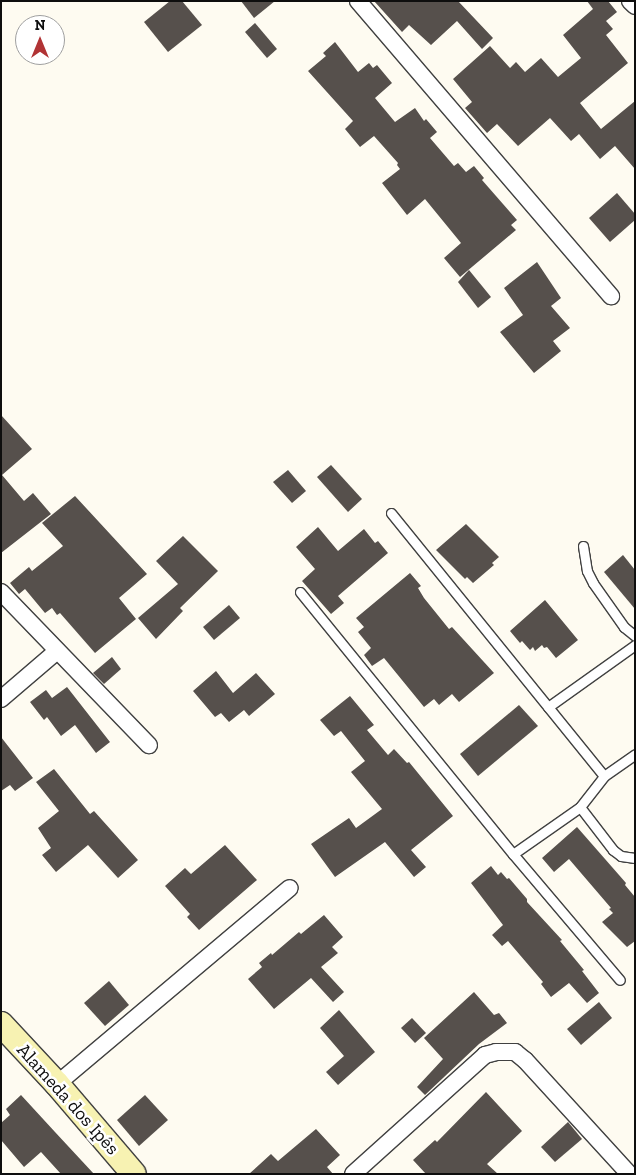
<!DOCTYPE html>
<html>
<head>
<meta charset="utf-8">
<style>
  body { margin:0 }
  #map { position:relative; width:636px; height:1175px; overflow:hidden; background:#fefbf1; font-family:"Zilla Slab",serif }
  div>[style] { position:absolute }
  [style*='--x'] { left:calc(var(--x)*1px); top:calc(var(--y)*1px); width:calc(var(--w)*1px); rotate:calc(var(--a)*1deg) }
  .building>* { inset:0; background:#56504c }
  .roads { filter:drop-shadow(1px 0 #414141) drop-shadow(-1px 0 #414141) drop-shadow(0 1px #414141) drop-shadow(0 -1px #414141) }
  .lane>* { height:9px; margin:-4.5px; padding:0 4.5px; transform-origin:4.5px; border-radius:4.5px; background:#fff }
  .street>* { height:16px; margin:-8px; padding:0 8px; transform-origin:8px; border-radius:8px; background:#fff }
  .secondary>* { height:24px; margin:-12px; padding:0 12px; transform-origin:12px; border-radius:12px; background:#f7f2b2 }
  span { translate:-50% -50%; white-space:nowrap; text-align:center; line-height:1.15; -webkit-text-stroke:5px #fff; paint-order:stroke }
  .street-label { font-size:19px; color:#0e0e0e }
  .frame { position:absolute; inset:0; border:2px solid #0e0e0e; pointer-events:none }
  .north { position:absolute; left:15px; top:15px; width:50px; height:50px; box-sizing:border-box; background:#fff; border:1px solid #9f9f9f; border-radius:50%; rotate:0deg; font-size:14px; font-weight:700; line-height:20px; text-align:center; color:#0e0e0e }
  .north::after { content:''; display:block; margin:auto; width:18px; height:22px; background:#b13335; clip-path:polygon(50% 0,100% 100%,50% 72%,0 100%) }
</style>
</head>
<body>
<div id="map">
  <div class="building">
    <div style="clip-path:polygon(170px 1px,182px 1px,202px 25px,168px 52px,144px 22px)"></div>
    <div style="clip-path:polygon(241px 1px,275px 1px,254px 18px)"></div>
    <div style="clip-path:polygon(374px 1px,458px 1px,493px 38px,482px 49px,457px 21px,431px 45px,409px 25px,402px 32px)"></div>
    <div style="clip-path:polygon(587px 1px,608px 1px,617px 12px,606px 21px,613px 29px,606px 35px,628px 63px,580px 103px,601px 129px,635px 101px,635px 169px,615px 146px,600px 159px,579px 134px,571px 141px,550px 118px,518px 146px,497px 124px,487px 133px,465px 108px,472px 102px,453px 79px,490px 46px,510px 68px,516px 62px,525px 72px,541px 58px,558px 77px,581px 58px,563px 35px,593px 9px)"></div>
    <div style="clip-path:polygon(255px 23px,277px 49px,267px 58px,245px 32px)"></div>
    <div style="clip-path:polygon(335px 42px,358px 72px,369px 63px,373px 68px,377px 65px,392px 83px,375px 98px,395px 122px,415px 108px,424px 121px,426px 119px,437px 132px,430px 138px,454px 166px,458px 163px,466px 172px,474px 166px,484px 178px,482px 180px,517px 220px,511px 225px,516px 230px,460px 277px,444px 258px,461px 243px,425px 199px,407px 215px,382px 183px,400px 169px,397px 165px,398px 163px,374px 136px,360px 147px,345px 129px,353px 121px,308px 71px,326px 56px,323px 53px)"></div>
    <div style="clip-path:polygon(617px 193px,635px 214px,635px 220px,610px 242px,589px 218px)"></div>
    <div style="clip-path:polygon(537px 262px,561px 298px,551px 306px,570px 328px,553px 341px,561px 351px,534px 373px,500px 332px,523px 315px,504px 288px)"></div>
    <div style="clip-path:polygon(469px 270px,491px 297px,478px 308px,458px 282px)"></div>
    <div style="clip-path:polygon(1px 415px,32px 449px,2px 475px,24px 501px,33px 493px,51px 514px,1px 553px)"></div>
    <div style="clip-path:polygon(331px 465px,362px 499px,348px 512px,317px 477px)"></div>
    <div style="clip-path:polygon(288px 470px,306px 491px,292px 503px,273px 482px)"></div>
    <div style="clip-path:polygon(75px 496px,147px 574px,119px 598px,136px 619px,95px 653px,60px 613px,57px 615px,52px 608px,45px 613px,25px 589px,19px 594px,10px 583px,29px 567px,32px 571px,63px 546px,42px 523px)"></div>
    <div style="clip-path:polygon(466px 524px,499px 557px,492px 563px,494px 565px,473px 583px,467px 577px,465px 579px,436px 550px)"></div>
    <div style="clip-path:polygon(318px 527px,338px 551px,364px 529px,375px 543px,378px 541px,388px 553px,338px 596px,344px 603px,331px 614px,302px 581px,315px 569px,296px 547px)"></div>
    <div style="clip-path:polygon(183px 536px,218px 571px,180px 608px,183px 611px,156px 639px,138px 618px,178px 584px,156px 561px)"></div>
    <div style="clip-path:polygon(623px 555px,635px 570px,635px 609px,604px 572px)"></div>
    <div style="clip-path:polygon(410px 573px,421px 586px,418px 588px,424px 598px,449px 629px,452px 627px,494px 673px,459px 702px,452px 694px,439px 705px,434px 699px,424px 707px,384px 658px,372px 666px,364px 655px,371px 648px,358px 632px,364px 627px,356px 618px)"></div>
    <div style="clip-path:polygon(545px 600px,578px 640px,556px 658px,547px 647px,544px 648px,542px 645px,535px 651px,533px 647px,530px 650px,522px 641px,520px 643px,510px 631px)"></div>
    <div style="clip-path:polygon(229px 605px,240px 618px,214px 640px,203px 627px)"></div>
    <div style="clip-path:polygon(112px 657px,121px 669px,104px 684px,93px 673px)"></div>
    <div style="clip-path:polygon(216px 671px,233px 693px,256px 673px,275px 694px,249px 716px,244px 710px,229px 722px,221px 713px,215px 717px,193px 691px)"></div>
    <div style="clip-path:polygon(67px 687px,110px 742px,96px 753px,75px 725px,61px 736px,47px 717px,44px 720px,30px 702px,46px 690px,52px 698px)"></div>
    <div style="clip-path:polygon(350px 696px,374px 725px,367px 730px,388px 755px,394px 749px,407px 763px,409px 762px,453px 816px,411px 850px,426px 867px,414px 877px,385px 842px,335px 877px,311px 844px,349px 818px,356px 828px,382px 809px,351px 772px,365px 761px,341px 731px,334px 736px,320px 720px)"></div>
    <div style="clip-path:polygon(519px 705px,538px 726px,478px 776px,460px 754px)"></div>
    <div style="clip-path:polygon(1px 737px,33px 778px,15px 791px,10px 785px,1px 791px)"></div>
    <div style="clip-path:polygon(54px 769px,90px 814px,94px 811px,138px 860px,118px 878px,88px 845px,56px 872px,42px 855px,51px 848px,38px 828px,59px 811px,36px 782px)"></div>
    <div style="clip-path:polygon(577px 827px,626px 883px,625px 885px,635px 897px,635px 941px,627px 947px,602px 922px,613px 913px,609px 909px,611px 908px,569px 859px,554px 872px,542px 858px)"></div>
    <div style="clip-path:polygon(225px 845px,257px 880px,199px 930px,187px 917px,190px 914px,165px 886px,185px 868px,191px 874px)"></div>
    <div style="clip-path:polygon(491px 866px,498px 875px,501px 872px,507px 879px,509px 878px,527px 899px,527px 902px,562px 940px,560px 941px,584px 970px,582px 971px,599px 993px,587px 1003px,569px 983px,551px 997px,541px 984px,543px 982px,508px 941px,502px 946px,492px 935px,503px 925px,471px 883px)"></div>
    <div style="clip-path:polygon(324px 915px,343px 937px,332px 947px,338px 953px,321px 967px,344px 992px,333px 1002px,311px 978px,274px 1009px,248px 979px,262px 967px,259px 963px,271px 953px,272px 955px,299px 932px,301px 934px)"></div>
    <div style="clip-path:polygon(109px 981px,129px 1005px,105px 1026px,84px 1003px)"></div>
    <div style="clip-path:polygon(474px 992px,494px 1015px,499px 1013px,507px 1023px,479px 1044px,425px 1095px,417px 1087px,443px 1059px,424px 1038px)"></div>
    <div style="clip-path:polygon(599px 1002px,612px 1018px,581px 1045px,567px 1029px)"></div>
    <div style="clip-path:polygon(339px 1010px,375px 1052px,338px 1085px,326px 1072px,344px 1056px,320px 1028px)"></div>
    <div style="clip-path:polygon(412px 1018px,426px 1033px,415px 1043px,401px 1028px)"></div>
    <div style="clip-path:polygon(486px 1092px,522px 1131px,487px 1164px,498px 1174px,426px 1174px,413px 1160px,435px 1140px,437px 1142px)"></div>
    <div style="clip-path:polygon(21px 1095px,55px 1132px,94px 1174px,61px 1174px,41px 1152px,24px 1167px,1px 1140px,1px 1123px,10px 1115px,6px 1109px)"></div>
    <div style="clip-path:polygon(145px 1095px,168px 1120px,139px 1146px,117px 1120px)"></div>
    <div style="clip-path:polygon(568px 1122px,582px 1139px,555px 1162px,541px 1147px)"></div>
    <div style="clip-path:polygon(316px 1129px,340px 1155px,327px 1167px,333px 1174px,249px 1174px,271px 1154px,278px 1161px)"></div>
  </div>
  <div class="roads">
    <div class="lane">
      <div style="--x:391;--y:513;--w:338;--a:51"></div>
      <div style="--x:583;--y:546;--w:25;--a:81"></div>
      <div style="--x:587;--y:571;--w:13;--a:63"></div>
      <div style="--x:593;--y:583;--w:54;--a:54.8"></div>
      <div style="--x:624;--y:627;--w:14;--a:39"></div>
      <div style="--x:300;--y:592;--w:338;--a:50.9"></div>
      <div style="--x:513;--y:854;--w:165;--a:49.7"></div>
      <div style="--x:548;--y:707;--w:107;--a:-35.5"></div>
      <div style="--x:580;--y:807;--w:54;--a:52.5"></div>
      <div style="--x:613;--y:850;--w:10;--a:37"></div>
      <div style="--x:621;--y:856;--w:14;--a:8"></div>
      <div style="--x:513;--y:854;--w:82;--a:-35"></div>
      <div style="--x:580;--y:807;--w:39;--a:-52"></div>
      <div style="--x:604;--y:776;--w:38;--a:-35"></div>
    </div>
    <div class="street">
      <div style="--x:358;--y:1;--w:389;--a:49.4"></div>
      <div style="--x:630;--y:1;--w:7;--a:45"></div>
      <div style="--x:1;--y:592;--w:213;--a:46"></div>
      <div style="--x:1;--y:699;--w:74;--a:-40.6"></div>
      <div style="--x:57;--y:1084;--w:304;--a:-40.1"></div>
      <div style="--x:353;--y:1174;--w:178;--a:-42"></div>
      <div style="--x:485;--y:1055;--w:11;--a:-15"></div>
      <div style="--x:496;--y:1052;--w:19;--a:0"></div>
      <div style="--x:515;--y:1052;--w:13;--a:39"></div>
      <div style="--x:525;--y:1060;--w:154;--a:47.6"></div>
    </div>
    <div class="secondary">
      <div style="--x:1;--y:1024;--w:82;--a:47"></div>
      <div style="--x:57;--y:1084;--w:118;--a:49.5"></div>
    </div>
  </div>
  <div class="street-label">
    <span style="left:68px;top:1099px;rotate:48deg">Alameda dos Ipês</span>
  </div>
  <div class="frame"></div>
  <div class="north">N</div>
</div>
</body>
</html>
